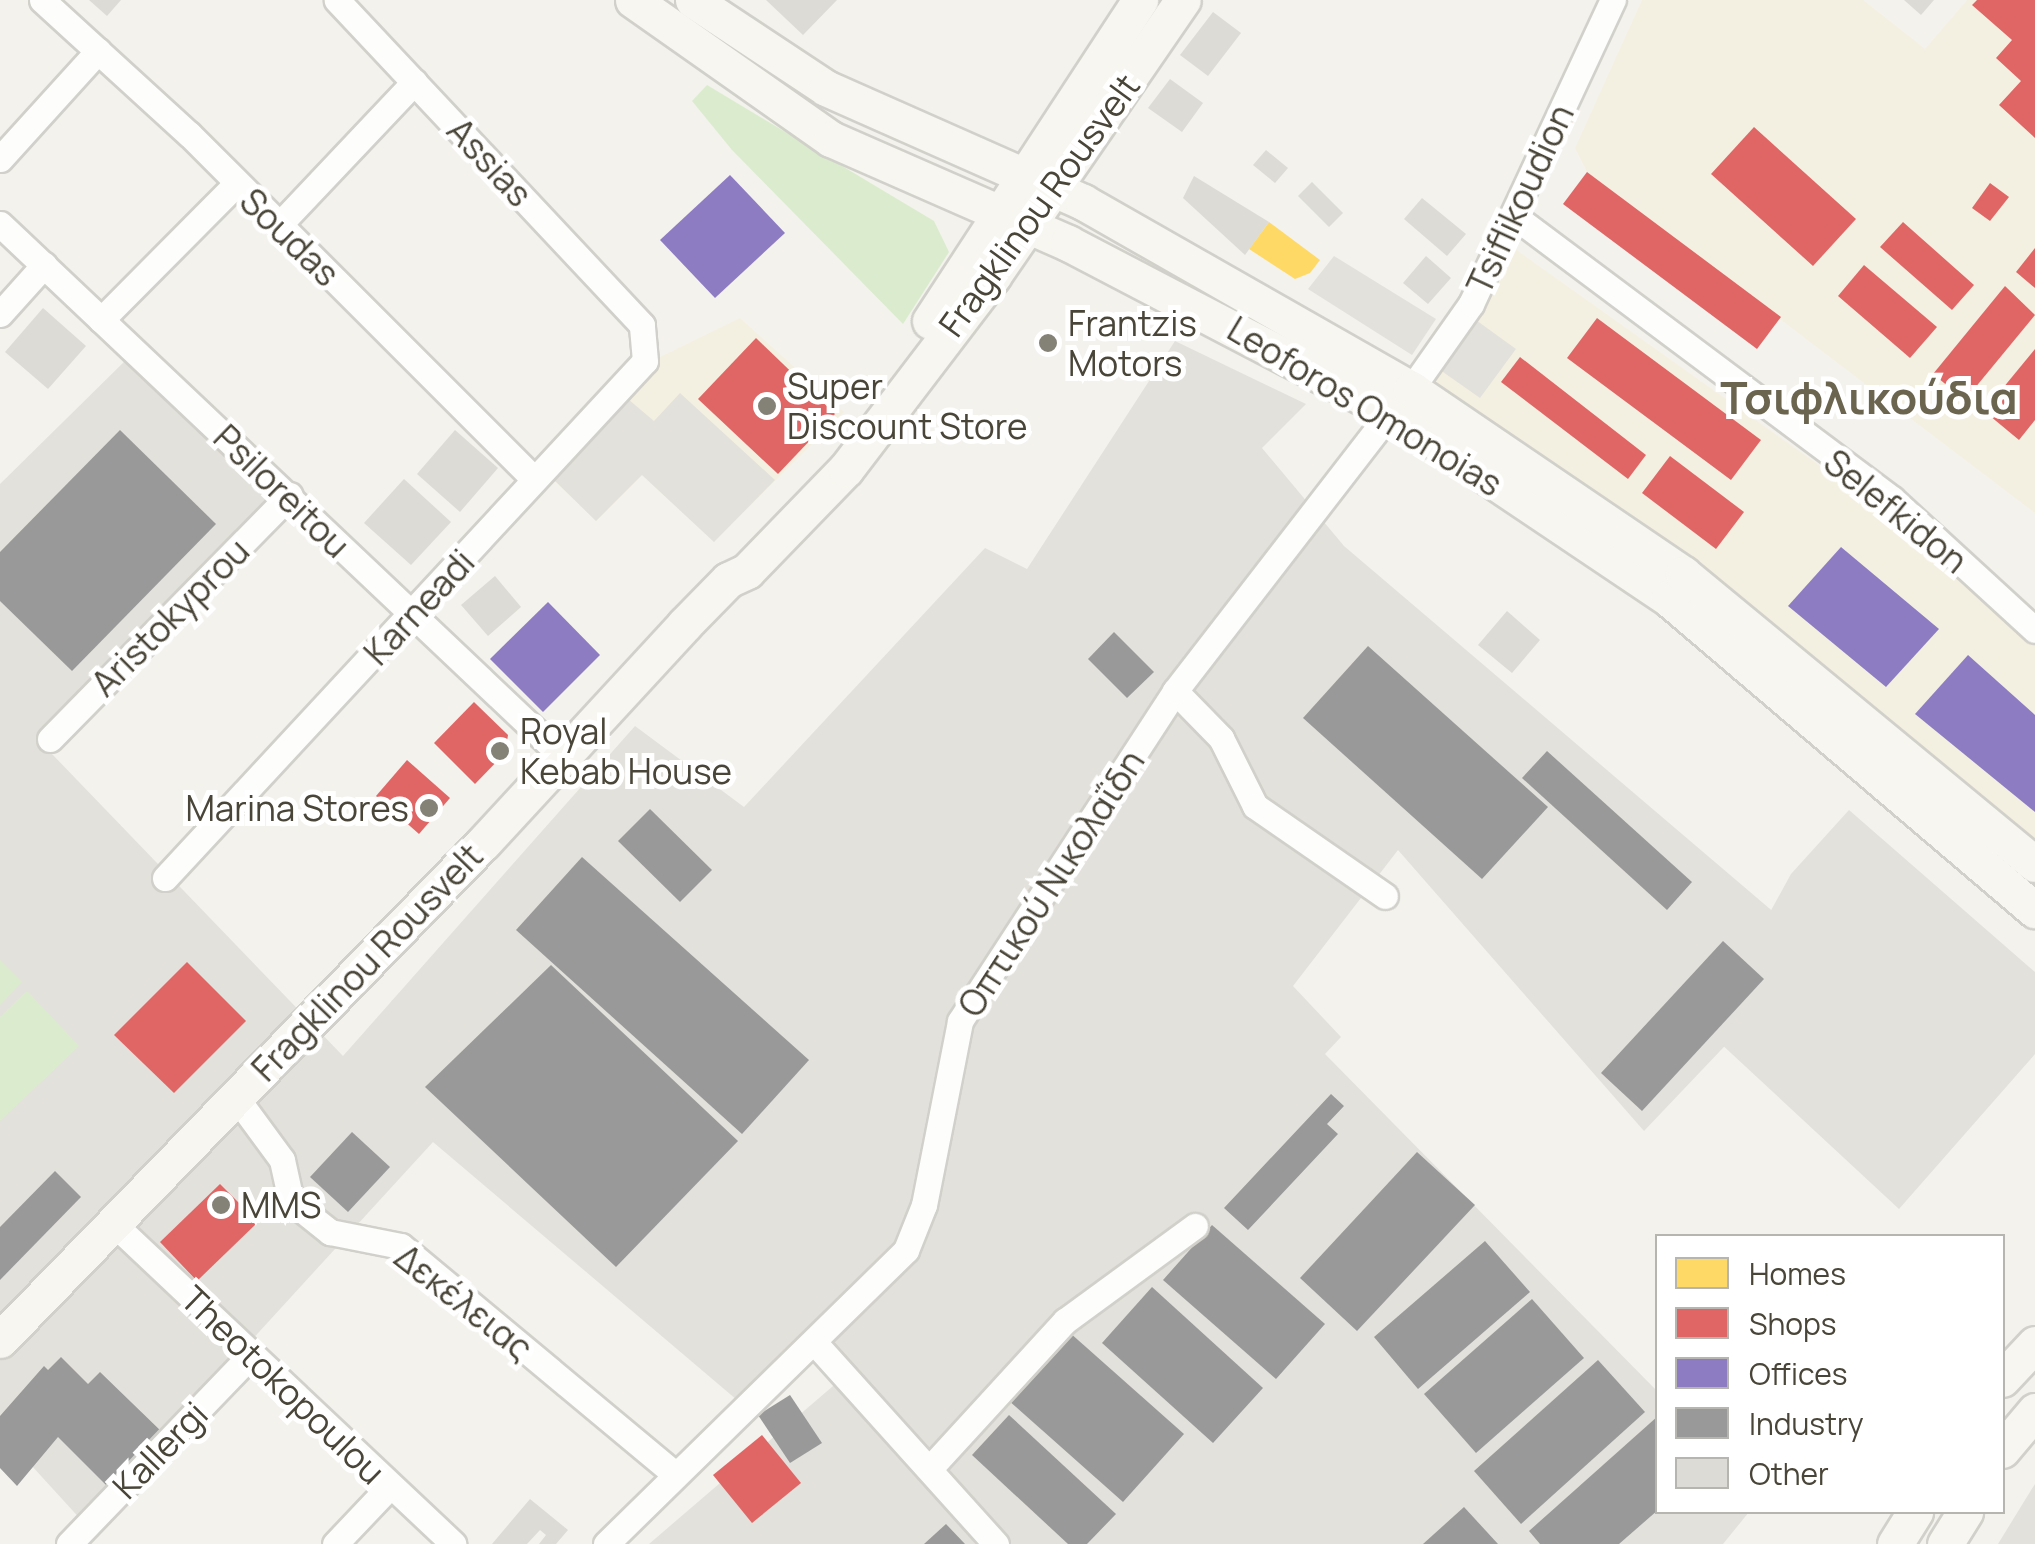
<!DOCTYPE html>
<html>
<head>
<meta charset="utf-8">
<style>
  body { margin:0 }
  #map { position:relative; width:2035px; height:1544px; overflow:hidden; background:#f3f2ed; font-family:Manrope,sans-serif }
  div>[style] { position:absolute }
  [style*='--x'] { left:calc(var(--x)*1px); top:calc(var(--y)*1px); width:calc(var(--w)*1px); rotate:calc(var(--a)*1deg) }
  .commercial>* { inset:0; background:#f4f0e1 }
  .industrial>* { inset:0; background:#e3e1db }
  .green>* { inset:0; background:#dbecce }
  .parking>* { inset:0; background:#e2e1dc }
  .homes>* { inset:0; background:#ffd966 }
  .shops>* { inset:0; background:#e06666 }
  .offices>* { inset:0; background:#8e7cc3 }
  .industry>* { inset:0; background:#999 }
  .building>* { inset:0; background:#dcdbd5 }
  .roads { filter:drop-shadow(2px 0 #d1d0ca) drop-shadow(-2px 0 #d1d0ca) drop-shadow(0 2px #d1d0ca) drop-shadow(0 -2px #d1d0ca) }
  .minor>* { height:25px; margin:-12.5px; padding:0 12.5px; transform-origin:12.5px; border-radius:12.5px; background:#fdfdfc }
  .secondary>* { height:35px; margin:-17.5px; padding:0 17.5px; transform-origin:17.5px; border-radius:17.5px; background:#f7f6f0 }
  .dots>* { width:28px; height:28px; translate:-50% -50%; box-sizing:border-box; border:5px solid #fff; border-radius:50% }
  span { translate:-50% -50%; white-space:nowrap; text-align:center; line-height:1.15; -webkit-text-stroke:10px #fff; paint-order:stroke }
  .street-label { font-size:35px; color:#494538 }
  .poi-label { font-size:35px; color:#494538 }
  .left { translate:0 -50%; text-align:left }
  .right { translate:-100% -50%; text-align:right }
  .district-label { font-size:45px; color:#6b6550; font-weight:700 }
  .legend { position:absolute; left:1655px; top:1234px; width:350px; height:280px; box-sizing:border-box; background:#fff; border:2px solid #b6b5af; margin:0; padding:12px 18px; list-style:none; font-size:30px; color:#494538 }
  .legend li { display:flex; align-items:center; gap:20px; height:50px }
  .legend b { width:50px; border:2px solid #b6b5af }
</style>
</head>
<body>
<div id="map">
  <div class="commercial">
    <div style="clip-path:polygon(1642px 0,1863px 0,1925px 49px,1967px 0,2035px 0,2035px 513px,1587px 172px,1575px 148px)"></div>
    <div style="clip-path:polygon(1515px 249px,1875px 505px,2035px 645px,2035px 848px,1430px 387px)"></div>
    <div style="clip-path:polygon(740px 318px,844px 412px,714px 542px,642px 475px,596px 521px,554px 480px,660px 357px)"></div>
  </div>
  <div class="industrial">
    <div style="clip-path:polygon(1175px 341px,1306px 404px,1262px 448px,1344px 546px,1817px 949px,1644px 1131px,1398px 850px,1293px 986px,1341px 1037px,1325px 1054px,1657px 1391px,1658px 1512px,1749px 1512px,1723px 1544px,649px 1544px,854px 1368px,827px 1333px,750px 1411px,433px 1142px,84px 1523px,0 1431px,0 484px,128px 358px,284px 514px,52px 754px,343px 1056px,635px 726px,744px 807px,985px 548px,1027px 569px)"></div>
  </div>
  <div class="green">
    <div style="clip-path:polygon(707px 85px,934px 221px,949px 252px,903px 324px,732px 150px,692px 101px)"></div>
    <div style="clip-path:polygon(0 960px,22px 982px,0 1005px)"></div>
    <div style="clip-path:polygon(27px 991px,79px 1046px,0 1121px,0 1017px)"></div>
  </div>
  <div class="parking">
    <div style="clip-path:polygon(1334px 256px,1436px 319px,1412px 355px,1308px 289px)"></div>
    <div style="clip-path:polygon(1469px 315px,1516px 349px,1480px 398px,1433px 365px)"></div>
    <div style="clip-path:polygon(680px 393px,775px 480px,714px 542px,642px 475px,596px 521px,554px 480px,628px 399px,654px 421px)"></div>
    <div style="clip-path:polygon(1849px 810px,2035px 972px,2035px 1054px,1899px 1209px,1718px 1041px,1771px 978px,1751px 947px,1791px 874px)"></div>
    <div style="clip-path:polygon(2035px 1484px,2035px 1544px,1998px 1544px,2025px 1500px)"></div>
  </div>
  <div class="homes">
    <div style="clip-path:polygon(1269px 222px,1320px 260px,1310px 273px,1295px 279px,1249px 249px)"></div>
  </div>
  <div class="shops">
    <div style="clip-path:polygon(1977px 0,2035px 0,2035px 138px,1999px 105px,2021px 81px,1996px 58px,2012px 40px,1972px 5px)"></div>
    <div style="clip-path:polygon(1754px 127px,1856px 219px,1813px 266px,1711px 174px)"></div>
    <div style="clip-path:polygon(1587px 172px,1781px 317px,1757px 349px,1563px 204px)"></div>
    <div style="clip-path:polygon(1990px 183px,2009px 197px,1990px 221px,1972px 208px)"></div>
    <div style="clip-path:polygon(1903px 222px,1974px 285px,1952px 310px,1880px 247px)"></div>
    <div style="clip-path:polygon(2035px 248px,2035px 288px,2016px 272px)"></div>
    <div style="clip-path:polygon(1864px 265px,1937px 327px,1910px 358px,1838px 296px)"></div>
    <div style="clip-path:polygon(2005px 286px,2035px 315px,1965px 400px,1933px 374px)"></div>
    <div style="clip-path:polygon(1597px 318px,1761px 440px,1731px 480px,1567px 358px)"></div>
    <div style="clip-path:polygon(756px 338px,835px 414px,778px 474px,698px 399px)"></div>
    <div style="clip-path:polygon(2035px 349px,2035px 420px,2019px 440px,1984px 411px)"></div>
    <div style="clip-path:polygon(1520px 357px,1646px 455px,1628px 479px,1501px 382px)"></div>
    <div style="clip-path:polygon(1670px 456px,1744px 512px,1716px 549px,1642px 493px)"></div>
    <div style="clip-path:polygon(474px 702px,508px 735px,505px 753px,475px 784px,434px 743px)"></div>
    <div style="clip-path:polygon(407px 760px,450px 798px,419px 834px,376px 796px)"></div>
    <div style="clip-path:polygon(187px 962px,246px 1021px,174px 1093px,114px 1035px)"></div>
    <div style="clip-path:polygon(220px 1184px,258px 1222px,197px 1281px,160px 1242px)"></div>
    <div style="clip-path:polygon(762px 1435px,801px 1483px,752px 1523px,713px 1475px)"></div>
  </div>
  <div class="offices">
    <div style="clip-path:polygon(730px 175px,785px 233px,715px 298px,660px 240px)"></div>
    <div style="clip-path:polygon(1841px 547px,1939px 629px,1886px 687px,1788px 606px)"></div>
    <div style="clip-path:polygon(548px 602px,600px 655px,543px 712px,490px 659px)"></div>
    <div style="clip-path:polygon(1968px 655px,2035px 715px,2035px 812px,1915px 714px)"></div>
  </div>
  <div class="industry">
    <div style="clip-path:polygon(120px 430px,216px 524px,72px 671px,0 601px,0 552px)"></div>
    <div style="clip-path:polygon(1114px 632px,1154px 672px,1127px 698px,1088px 659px)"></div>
    <div style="clip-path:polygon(1368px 646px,1548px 807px,1482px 879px,1303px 718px)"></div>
    <div style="clip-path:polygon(1547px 751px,1692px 882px,1667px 910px,1522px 778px)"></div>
    <div style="clip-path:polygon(650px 809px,712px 870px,680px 902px,618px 841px)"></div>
    <div style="clip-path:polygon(582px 857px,809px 1060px,742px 1134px,516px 930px)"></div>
    <div style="clip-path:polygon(1723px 941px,1764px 979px,1642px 1111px,1601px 1073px)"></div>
    <div style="clip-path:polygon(551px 965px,738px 1141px,616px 1267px,425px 1087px)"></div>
    <div style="clip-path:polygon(1331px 1094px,1344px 1106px,1327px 1124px,1338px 1134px,1248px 1230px,1224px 1208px)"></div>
    <div style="clip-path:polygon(352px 1132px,390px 1167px,348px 1212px,310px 1177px)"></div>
    <div style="clip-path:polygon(1417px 1152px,1475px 1205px,1357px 1331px,1300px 1278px)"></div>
    <div style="clip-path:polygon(55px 1171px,81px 1197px,0 1280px,0 1227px)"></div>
    <div style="clip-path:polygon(1212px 1225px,1325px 1324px,1276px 1379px,1163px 1280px)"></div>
    <div style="clip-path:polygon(1485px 1241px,1530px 1292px,1418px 1389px,1374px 1337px)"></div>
    <div style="clip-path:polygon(1152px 1287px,1263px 1388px,1213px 1443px,1102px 1343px)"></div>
    <div style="clip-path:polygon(1532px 1299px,1584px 1358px,1476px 1453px,1424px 1394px)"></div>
    <div style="clip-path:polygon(1069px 1332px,1184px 1434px,1123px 1502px,1008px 1400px)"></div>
    <div style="clip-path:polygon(61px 1357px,88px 1384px,100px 1372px,163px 1433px,109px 1488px,58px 1437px,17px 1486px,0 1468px,0 1416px,44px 1366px,48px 1370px)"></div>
    <div style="clip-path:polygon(1598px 1360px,1645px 1412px,1521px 1524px,1474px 1471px)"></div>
    <div style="clip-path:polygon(790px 1395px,822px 1443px,790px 1463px,758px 1415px)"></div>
    <div style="clip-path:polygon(1009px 1415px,1116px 1514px,1087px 1544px,1068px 1544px,972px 1455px)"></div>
    <div style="clip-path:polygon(1658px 1416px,1658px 1510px,1619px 1544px,1540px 1544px,1529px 1531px)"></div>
    <div style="clip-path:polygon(1464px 1507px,1498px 1544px,1423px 1544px)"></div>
    <div style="clip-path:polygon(946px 1524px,965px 1544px,924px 1544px)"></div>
  </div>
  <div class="building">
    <div style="clip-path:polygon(89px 0,121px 0,107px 16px)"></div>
    <div style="clip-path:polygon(766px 0,837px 0,803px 35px)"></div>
    <div style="clip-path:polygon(1904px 0,1934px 0,1921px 15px)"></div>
    <div style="clip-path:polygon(1213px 12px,1241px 33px,1208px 76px,1180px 55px)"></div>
    <div style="clip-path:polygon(1170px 79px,1203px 103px,1182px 132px,1148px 108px)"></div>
    <div style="clip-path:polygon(1266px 150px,1288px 168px,1275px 183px,1253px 165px)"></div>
    <div style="clip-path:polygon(1194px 176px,1269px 222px,1245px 255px,1183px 198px)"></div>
    <div style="clip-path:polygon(1312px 182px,1343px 213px,1329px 227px,1298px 196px)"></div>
    <div style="clip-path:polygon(1422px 198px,1466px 234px,1447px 256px,1404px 219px)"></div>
    <div style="clip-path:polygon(1426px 256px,1451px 278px,1428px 304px,1403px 283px)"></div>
    <div style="clip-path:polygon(43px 308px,86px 346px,48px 389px,5px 352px)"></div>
    <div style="clip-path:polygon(455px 430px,498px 468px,460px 512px,417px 474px)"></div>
    <div style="clip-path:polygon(404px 479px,451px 522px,411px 565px,364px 523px)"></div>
    <div style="clip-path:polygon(495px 576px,521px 607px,488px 636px,461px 605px)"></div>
    <div style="clip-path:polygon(1507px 611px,1540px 640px,1512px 673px,1478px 645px)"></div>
    <div style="clip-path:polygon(530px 1499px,568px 1530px,556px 1544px,539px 1544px,546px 1535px,540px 1530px,527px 1544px,492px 1544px)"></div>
  </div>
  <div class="roads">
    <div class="minor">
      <div style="--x:42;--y:0;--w:199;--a:42.4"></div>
      <div style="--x:189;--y:134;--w:488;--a:45"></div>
      <div style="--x:0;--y:159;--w:146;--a:-47.8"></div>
      <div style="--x:1514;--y:216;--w:472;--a:36.8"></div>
      <div style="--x:1892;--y:499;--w:194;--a:42.5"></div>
      <div style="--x:0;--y:224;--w:777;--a:43.43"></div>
      <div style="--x:279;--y:225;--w:197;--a:-46.6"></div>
      <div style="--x:0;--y:314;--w:66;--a:-48.1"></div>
      <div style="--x:101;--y:320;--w:192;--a:-45.2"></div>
      <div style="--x:1411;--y:389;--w:104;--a:-54.8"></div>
      <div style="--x:1471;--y:304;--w:336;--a:-65"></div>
      <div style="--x:1175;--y:691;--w:66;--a:45.6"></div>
      <div style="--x:1221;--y:738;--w:76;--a:63.4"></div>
      <div style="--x:1255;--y:806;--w:158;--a:34.7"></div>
      <div style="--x:50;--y:739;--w:342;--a:-45.5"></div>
      <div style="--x:165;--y:878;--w:705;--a:-47.13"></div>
      <div style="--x:645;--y:361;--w:36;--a:-95"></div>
      <div style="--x:642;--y:325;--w:446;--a:-133.2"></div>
      <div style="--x:235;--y:1096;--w:79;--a:53.7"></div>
      <div style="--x:282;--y:1160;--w:42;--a:77.6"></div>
      <div style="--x:291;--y:1201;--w:50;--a:38.5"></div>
      <div style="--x:330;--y:1232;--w:72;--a:11.2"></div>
      <div style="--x:401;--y:1246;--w:353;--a:39.8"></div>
      <div style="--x:115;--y:1225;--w:465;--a:43.3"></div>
      <div style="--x:814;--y:1342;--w:272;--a:48"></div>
      <div style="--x:932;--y:1466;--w:197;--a:-47.5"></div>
      <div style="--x:1065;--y:1321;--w:161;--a:-36.2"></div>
      <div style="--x:69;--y:1544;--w:262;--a:-46.1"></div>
      <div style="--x:335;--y:1544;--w:79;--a:-46.5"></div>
      <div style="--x:606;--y:1544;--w:420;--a:-44.4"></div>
      <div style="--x:906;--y:1250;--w:48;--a:-68.2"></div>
      <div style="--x:924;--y:1205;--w:187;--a:-78.9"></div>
      <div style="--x:960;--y:1021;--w:394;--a:-56.9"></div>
      <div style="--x:1175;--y:691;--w:353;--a:-52.3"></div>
    </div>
    <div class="secondary">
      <div style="--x:633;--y:0;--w:242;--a:35.1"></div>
      <div style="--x:831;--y:139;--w:259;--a:23.7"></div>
      <div style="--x:1068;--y:243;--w:365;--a:27.6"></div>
      <div style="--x:1391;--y:412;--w:334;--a:33.9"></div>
      <div style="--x:1668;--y:598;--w:482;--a:40.4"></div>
      <div style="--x:693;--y:0;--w:159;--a:33.5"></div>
      <div style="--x:826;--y:88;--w:281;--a:23.9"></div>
      <div style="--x:1083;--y:202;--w:378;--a:29.7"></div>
      <div style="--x:1411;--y:389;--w:329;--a:34.2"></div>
      <div style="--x:1683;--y:574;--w:456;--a:39.5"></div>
      <div style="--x:930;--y:321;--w:384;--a:-56.8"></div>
      <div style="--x:0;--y:1340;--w:694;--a:-45.82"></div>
      <div style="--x:484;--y:842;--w:295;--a:-47.3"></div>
      <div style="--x:684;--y:625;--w:63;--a:-45.6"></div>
      <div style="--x:728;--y:580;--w:21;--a:-25"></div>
      <div style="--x:747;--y:571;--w:142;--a:-45.9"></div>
      <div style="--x:846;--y:469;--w:243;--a:-52.7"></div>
      <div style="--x:993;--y:276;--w:335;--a:-55.5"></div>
      <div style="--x:2002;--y:1379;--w:48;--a:-46.7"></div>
      <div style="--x:2002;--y:1450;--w:51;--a:-49.8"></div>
      <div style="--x:1895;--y:1544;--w:38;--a:-58"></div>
      <div style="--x:1945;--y:1544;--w:38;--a:-58"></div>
    </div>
  </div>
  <div class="dots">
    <div style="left:1048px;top:343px;background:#848277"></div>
    <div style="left:767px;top:406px;background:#848277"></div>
    <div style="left:500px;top:751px;background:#848277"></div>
    <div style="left:429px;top:808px;background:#848277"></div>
    <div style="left:221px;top:1205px;background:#848277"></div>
  </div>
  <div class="street-label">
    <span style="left:490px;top:162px;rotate:47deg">Assias</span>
    <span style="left:1520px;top:199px;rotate:-65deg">Tsiflikoudion</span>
    <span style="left:1039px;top:205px;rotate:-54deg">Fragklinou Rousvelt</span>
    <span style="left:290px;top:237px;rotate:44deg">Soudas</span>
    <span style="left:1365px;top:406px;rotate:31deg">Leoforos Omonoias</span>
    <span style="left:282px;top:491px;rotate:44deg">Psiloreitou</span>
    <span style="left:1896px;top:511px;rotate:39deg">Selefkidon</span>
    <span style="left:419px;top:607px;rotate:-47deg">Karneadi</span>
    <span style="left:170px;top:617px;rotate:-45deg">Aristokyprou</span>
    <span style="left:1051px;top:883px;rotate:-57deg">Οπτικού Νικολαΐδη</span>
    <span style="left:367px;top:962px;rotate:-46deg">Fragklinou Rousvelt</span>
    <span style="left:464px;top:1302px;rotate:38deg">Δεκέλειας</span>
    <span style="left:283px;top:1385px;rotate:44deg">Theotokopoulou</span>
    <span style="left:160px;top:1450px;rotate:-46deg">Kallergi</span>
  </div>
  <div class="poi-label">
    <span class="left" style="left:1068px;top:343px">Frantzis<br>Motors</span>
    <span class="left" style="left:787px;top:406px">Super<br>Discount Store</span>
    <span class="left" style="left:520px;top:751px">Royal<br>Kebab House</span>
    <span class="right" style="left:409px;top:808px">Marina Stores</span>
    <span class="left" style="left:241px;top:1205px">MMS</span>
  </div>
  <div class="district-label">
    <span style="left:1869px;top:398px">Τσιφλικούδια</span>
  </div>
  <ul class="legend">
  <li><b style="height:28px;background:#ffd966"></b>Homes</li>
  <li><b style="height:28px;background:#e06666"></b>Shops</li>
  <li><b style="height:28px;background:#8e7cc3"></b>Offices</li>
  <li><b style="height:28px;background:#999"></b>Industry</li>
  <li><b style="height:28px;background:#dcdbd5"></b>Other</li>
  </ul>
</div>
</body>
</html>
